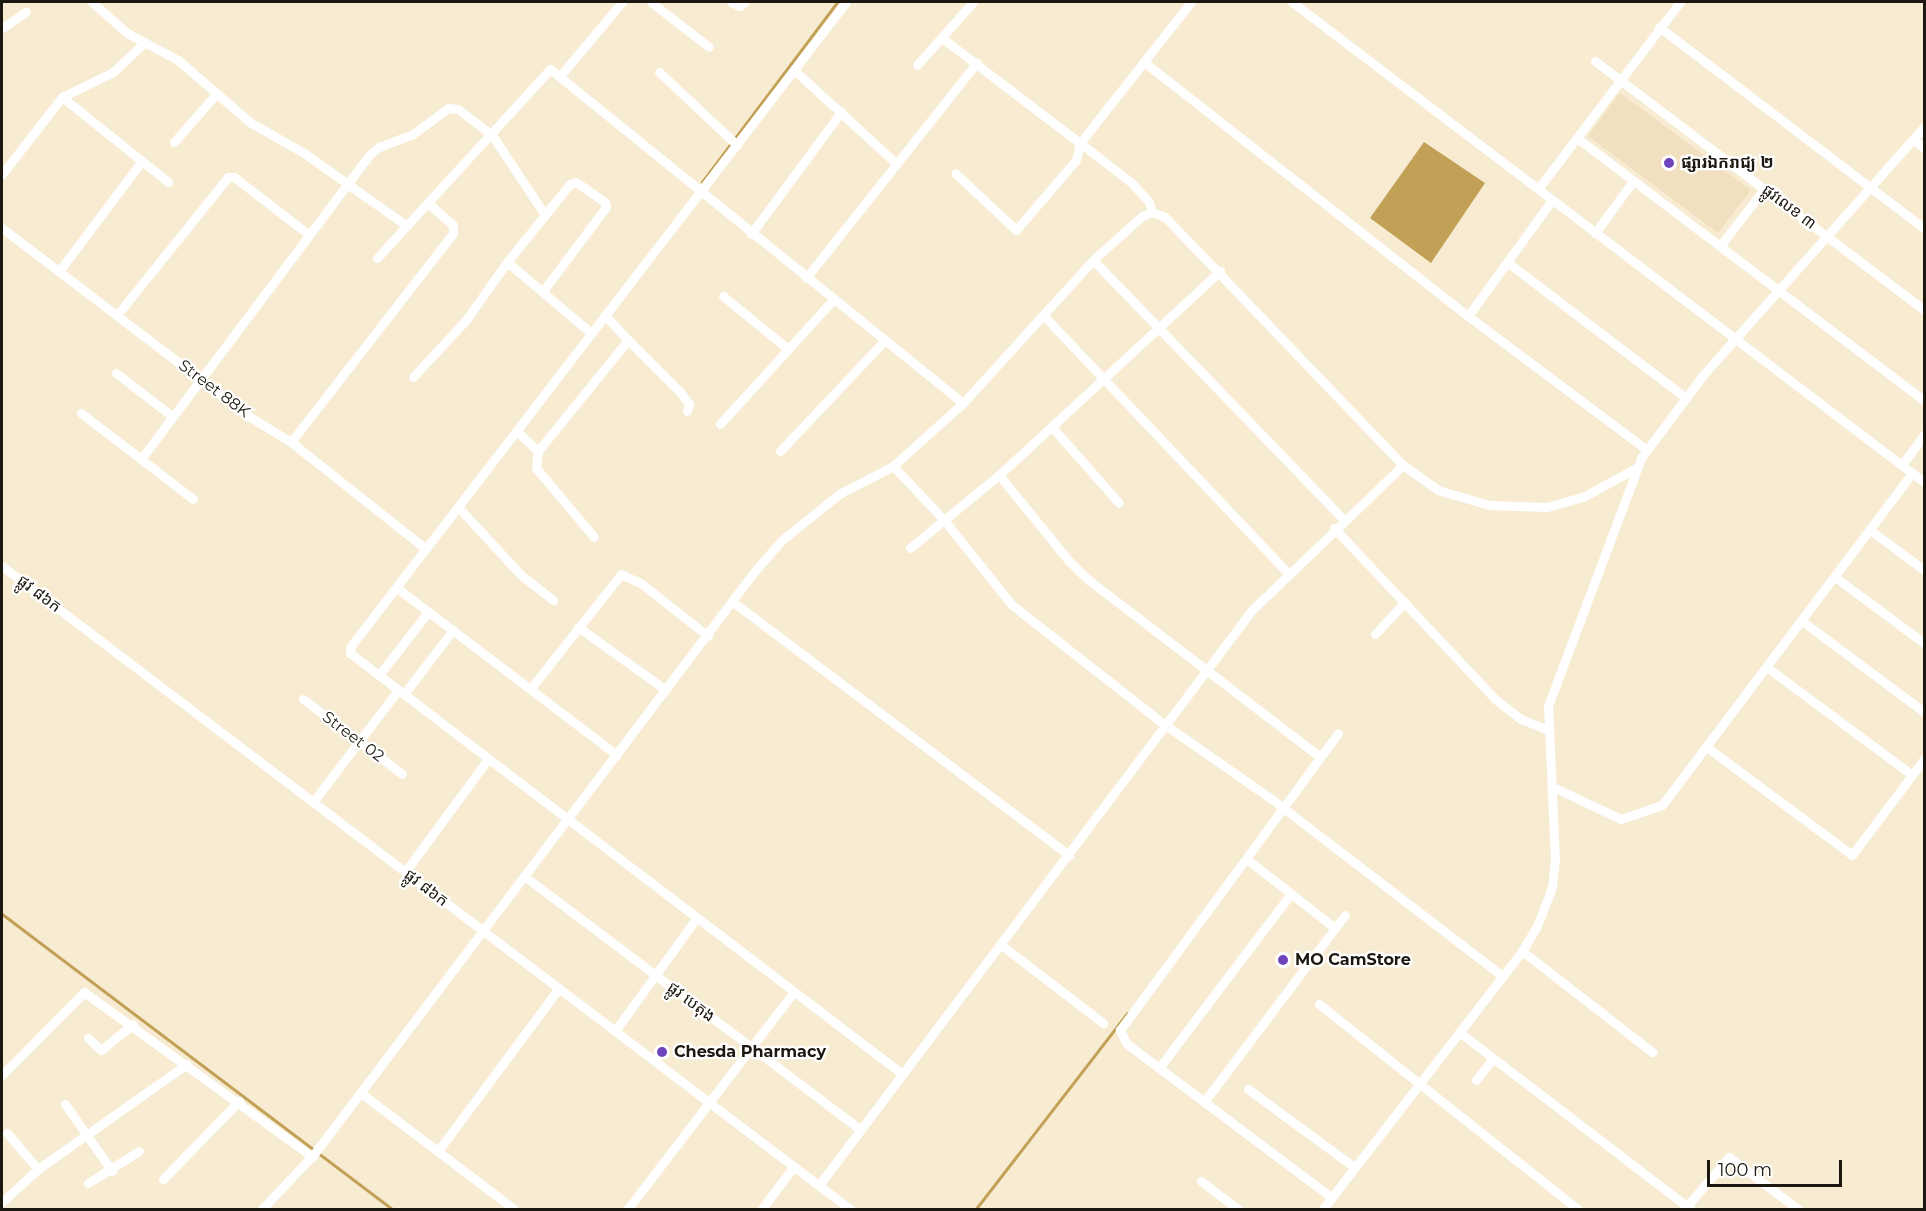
<!DOCTYPE html>
<html>
<head>
<meta charset="utf-8">
<style>
  body { margin:0 }
  #map { position:relative; width:1926px; height:1211px; overflow:hidden; background:#f7ebd2; font-family:Montserrat,"Noto Sans Khmer",sans-serif }
  div>[style] { position:absolute }
  [style*='--x'] { left:calc(var(--x)*1px); top:calc(var(--y)*1px); width:calc(var(--w)*1px); rotate:calc(var(--a)*1deg) }
  .built>* { inset:0; background:#f0e0c0 }
  .water>* { inset:0; background:#c2a055 }
  .stream>* { height:3px; margin:-1.5px; padding:0 1.5px; transform-origin:1.5px; border-radius:1.5px; background:#c2a055 }
  .minor>* { height:9px; margin:-4.5px; padding:0 4.5px; transform-origin:4.5px; border-radius:4.5px; background:#fff }
  .dots>* { width:16px; height:16px; translate:-50% -50%; box-sizing:border-box; border:3px solid #fff; border-radius:50% }
  span { translate:-50% -50%; white-space:nowrap; text-align:center; line-height:1.15; -webkit-text-stroke:4.5px #fff; paint-order:stroke }
  .poi-label { font-size:16px; color:#1c180f; font-weight:700 }
  .left { translate:0 -50%; text-align:left }
  .street-label { font-size:16px; color:#1c180f }
  .frame { position:absolute; inset:0; border:3px solid #1c180f; pointer-events:none }
  .scale { position:absolute; left:1707px; top:1160px; width:135px; height:27px; box-sizing:border-box; border:3px solid #1c180f; border-top:0; padding-left:8px; font-size:18px; line-height:21px; white-space:nowrap; color:#1c180f; -webkit-text-stroke:4px #fff; paint-order:stroke }
</style>
</head>
<body>
<div id="map">
  <div class="built">
    <div style="clip-path:polygon(1620px 93px,1751px 190px,1718px 233px,1588px 136px)"></div>
  </div>
  <div class="water">
    <div style="clip-path:polygon(1424px 142px,1485px 183px,1431px 263px,1370px 218px)"></div>
  </div>
  <div class="stream">
    <div style="--x:702;--y:182;--w:225;--a:-53.1"></div>
    <div style="--x:2;--y:914;--w:491;--a:37.1"></div>
    <div style="--x:975;--y:1210;--w:249;--a:-52.3"></div>
  </div>
  <div class="minor">
    <div style="--x:92;--y:2;--w:47;--a:41.5"></div>
    <div style="--x:127;--y:33;--w:58;--a:27.9"></div>
    <div style="--x:178;--y:60;--w:96;--a:40.8"></div>
    <div style="--x:251;--y:123;--w:61;--a:29.5"></div>
    <div style="--x:304;--y:153;--w:126;--a:35.3"></div>
    <div style="--x:651;--y:2;--w:73;--a:37.8"></div>
    <div style="--x:731;--y:2;--w:9;--a:27"></div>
    <div style="--x:739;--y:6;--w:7;--a:-34"></div>
    <div style="--x:846;--y:2;--w:812;--a:127.55"></div>
    <div style="--x:351;--y:646;--w:7;--a:98"></div>
    <div style="--x:350;--y:653;--w:693;--a:37.32"></div>
    <div style="--x:1292;--y:2;--w:794;--a:37.22"></div>
    <div style="--x:1659;--y:27;--w:333;--a:37.2"></div>
    <div style="--x:2;--y:28;--w:29;--a:-34"></div>
    <div style="--x:942;--y:38;--w:173;--a:37.3"></div>
    <div style="--x:1080;--y:143;--w:17;--a:103"></div>
    <div style="--x:1076;--y:160;--w:92;--a:130.6"></div>
    <div style="--x:1016;--y:230;--w:83;--a:-136.9"></div>
    <div style="--x:1595;--y:61;--w:413;--a:37.1"></div>
    <div style="--x:1144;--y:62;--w:412;--a:38.1"></div>
    <div style="--x:1468;--y:316;--w:222;--a:36.8"></div>
    <div style="--x:917;--y:65;--w:84;--a:-48.4"></div>
    <div style="--x:794;--y:70;--w:138;--a:42.4"></div>
    <div style="--x:659;--y:72;--w:107;--a:43.1"></div>
    <div style="--x:560;--y:76;--w:97;--a:-50"></div>
    <div style="--x:62;--y:97;--w:136;--a:38.7"></div>
    <div style="--x:1577;--y:138;--w:435;--a:37.1"></div>
    <div style="--x:1914;--y:140;--w:13;--a:39"></div>
    <div style="--x:174;--y:142;--w:64;--a:-48.8"></div>
    <div style="--x:2;--y:174;--w:98;--a:-52.1"></div>
    <div style="--x:62;--y:97;--w:57;--a:-26.1"></div>
    <div style="--x:113;--y:72;--w:42;--a:-43.1"></div>
    <div style="--x:1538;--y:189;--w:235;--a:-52.8"></div>
    <div style="--x:1152;--y:212;--w:10;--a:-107"></div>
    <div style="--x:1149;--y:202;--w:25;--a:-132"></div>
    <div style="--x:1132;--y:183;--w:66;--a:-142.4"></div>
    <div style="--x:1080;--y:143;--w:179;--a:-51.8"></div>
    <div style="--x:2;--y:228;--w:312;--a:37.3"></div>
    <div style="--x:250;--y:417;--w:48;--a:31.4"></div>
    <div style="--x:291;--y:442;--w:172;--a:38.4"></div>
    <div style="--x:1595;--y:233;--w:64;--a:-53.8"></div>
    <div style="--x:751;--y:234;--w:152;--a:-53.6"></div>
    <div style="--x:1720;--y:246;--w:72;--a:-52.3"></div>
    <div style="--x:377;--y:258;--w:256;--a:-47.5"></div>
    <div style="--x:550;--y:69;--w:531;--a:38.96"></div>
    <div style="--x:1093;--y:260;--w:360;--a:46"></div>
    <div style="--x:507;--y:262;--w:110;--a:40.2"></div>
    <div style="--x:1507;--y:262;--w:223;--a:37.2"></div>
    <div style="--x:60;--y:270;--w:135;--a:-53.1"></div>
    <div style="--x:806;--y:278;--w:275;--a:-51.6"></div>
    <div style="--x:723;--y:296;--w:84;--a:39.2"></div>
    <div style="--x:117;--y:315;--w:177;--a:-51.2"></div>
    <div style="--x:228;--y:177;--w:6;--a:0"></div>
    <div style="--x:234;--y:177;--w:93;--a:37.6"></div>
    <div style="--x:1044;--y:316;--w:353;--a:46.5"></div>
    <div style="--x:1468;--y:316;--w:143;--a:-54.1"></div>
    <div style="--x:628;--y:340;--w:75;--a:45"></div>
    <div style="--x:681;--y:393;--w:14;--a:54"></div>
    <div style="--x:689;--y:404;--w:7;--a:106"></div>
    <div style="--x:116;--y:373;--w:71;--a:37.5"></div>
    <div style="--x:413;--y:377;--w:78;--a:-47.1"></div>
    <div style="--x:466;--y:320;--w:71;--a:-54.7"></div>
    <div style="--x:507;--y:262;--w:100;--a:-51.1"></div>
    <div style="--x:570;--y:184;--w:6;--a:-18"></div>
    <div style="--x:576;--y:182;--w:35;--a:35"></div>
    <div style="--x:605;--y:202;--w:5;--a:79"></div>
    <div style="--x:606;--y:207;--w:105;--a:126.9"></div>
    <div style="--x:81;--y:413;--w:141;--a:37.5"></div>
    <div style="--x:720;--y:424;--w:168;--a:-47.7"></div>
    <div style="--x:1052;--y:427;--w:101;--a:48.6"></div>
    <div style="--x:518;--y:432;--w:28;--a:44"></div>
    <div style="--x:538;--y:451;--w:17;--a:97"></div>
    <div style="--x:536;--y:468;--w:90;--a:50"></div>
    <div style="--x:291;--y:442;--w:264;--a:-52.2"></div>
    <div style="--x:453;--y:233;--w:8;--a:-90"></div>
    <div style="--x:453;--y:225;--w:32;--a:-139"></div>
    <div style="--x:538;--y:451;--w:143;--a:-51"></div>
    <div style="--x:628;--y:340;--w:34;--a:-133"></div>
    <div style="--x:780;--y:451;--w:151;--a:-46.6"></div>
    <div style="--x:141;--y:459;--w:380;--a:-53.1"></div>
    <div style="--x:369;--y:155;--w:13;--a:-39"></div>
    <div style="--x:379;--y:147;--w:36;--a:-21"></div>
    <div style="--x:413;--y:134;--w:44;--a:-36.6"></div>
    <div style="--x:448;--y:108;--w:10;--a:6"></div>
    <div style="--x:458;--y:109;--w:43;--a:37.4"></div>
    <div style="--x:492;--y:135;--w:96;--a:56.5"></div>
    <div style="--x:1902;--y:465;--w:37;--a:-54"></div>
    <div style="--x:893;--y:466;--w:74;--a:46.6"></div>
    <div style="--x:944;--y:520;--w:109;--a:51.3"></div>
    <div style="--x:1012;--y:605;--w:193;--a:38.1"></div>
    <div style="--x:1164;--y:724;--w:133;--a:34.9"></div>
    <div style="--x:1273;--y:800;--w:289;--a:37.5"></div>
    <div style="--x:999;--y:475;--w:111;--a:50.9"></div>
    <div style="--x:1069;--y:561;--w:29;--a:44"></div>
    <div style="--x:1090;--y:581;--w:290;--a:37.4"></div>
    <div style="--x:458;--y:507;--w:93;--a:47.2"></div>
    <div style="--x:521;--y:575;--w:41;--a:38"></div>
    <div style="--x:1334;--y:528;--w:235;--a:46.7"></div>
    <div style="--x:1495;--y:699;--w:33;--a:38"></div>
    <div style="--x:1521;--y:719;--w:27;--a:22"></div>
    <div style="--x:1870;--y:530;--w:67;--a:36.5"></div>
    <div style="--x:910;--y:548;--w:115;--a:-39.4"></div>
    <div style="--x:999;--y:475;--w:301;--a:-42.7"></div>
    <div style="--x:2;--y:566;--w:1066;--a:37.18"></div>
    <div style="--x:1835;--y:577;--w:111;--a:36.6"></div>
    <div style="--x:397;--y:588;--w:276;--a:37.2"></div>
    <div style="--x:733;--y:602;--w:421;--a:37"></div>
    <div style="--x:1802;--y:621;--w:152;--a:36.7"></div>
    <div style="--x:578;--y:627;--w:108;--a:35.6"></div>
    <div style="--x:1375;--y:634;--w:44;--a:-46.8"></div>
    <div style="--x:1768;--y:668;--w:179;--a:36.6"></div>
    <div style="--x:379;--y:675;--w:80;--a:-52.1"></div>
    <div style="--x:531;--y:688;--w:145;--a:-51.7"></div>
    <div style="--x:621;--y:574;--w:23;--a:25"></div>
    <div style="--x:642;--y:584;--w:84;--a:38.2"></div>
    <div style="--x:404;--y:694;--w:81;--a:-52.6"></div>
    <div style="--x:303;--y:699;--w:124;--a:37.1"></div>
    <div style="--x:1708;--y:748;--w:179;--a:36.6"></div>
    <div style="--x:1852;--y:855;--w:120;--a:-53.1"></div>
    <div style="--x:1555;--y:788;--w:73;--a:25.2"></div>
    <div style="--x:1621;--y:819;--w:43;--a:-18.9"></div>
    <div style="--x:1662;--y:805;--w:416;--a:-53"></div>
    <div style="--x:313;--y:802;--w:141;--a:-52.8"></div>
    <div style="--x:1248;--y:860;--w:110;--a:38"></div>
    <div style="--x:405;--y:872;--w:140;--a:-53.7"></div>
    <div style="--x:524;--y:876;--w:418;--a:37"></div>
    <div style="--x:1000;--y:944;--w:130;--a:37.5"></div>
    <div style="--x:1522;--y:951;--w:165;--a:37.8"></div>
    <div style="--x:1319;--y:1004;--w:332;--a:38.4"></div>
    <div style="--x:615;--y:1031;--w:137;--a:-54.2"></div>
    <div style="--x:1459;--y:1032;--w:293;--a:37.4"></div>
    <div style="--x:88;--y:1038;--w:18;--a:43"></div>
    <div style="--x:101;--y:1050;--w:41;--a:-39.1"></div>
    <div style="--x:1159;--y:1068;--w:217;--a:-52.9"></div>
    <div style="--x:2;--y:1075;--w:117;--a:-45.3"></div>
    <div style="--x:84;--y:992;--w:282;--a:35.8"></div>
    <div style="--x:1476;--y:1080;--w:28;--a:-52"></div>
    <div style="--x:1248;--y:1089;--w:132;--a:36.3"></div>
    <div style="--x:361;--y:1093;--w:193;--a:37.2"></div>
    <div style="--x:1204;--y:1102;--w:234;--a:-53"></div>
    <div style="--x:65;--y:1104;--w:82;--a:55"></div>
    <div style="--x:7;--y:1133;--w:48;--a:49.3"></div>
    <div style="--x:438;--y:1151;--w:203;--a:-53.4"></div>
    <div style="--x:163;--y:1179;--w:109;--a:-45.7"></div>
    <div style="--x:1201;--y:1181;--w:48;--a:37.3"></div>
    <div style="--x:88;--y:1183;--w:60;--a:-32.1"></div>
    <div style="--x:819;--y:1185;--w:720;--a:-53.02"></div>
    <div style="--x:1252;--y:610;--w:209;--a:-43.8"></div>
    <div style="--x:1331;--y:1197;--w:255;--a:-143.1"></div>
    <div style="--x:1127;--y:1044;--w:16;--a:-117"></div>
    <div style="--x:1120;--y:1030;--w:368;--a:-53.7"></div>
    <div style="--x:2;--y:1202;--w:49;--a:-42.5"></div>
    <div style="--x:38;--y:1169;--w:182;--a:-35.2"></div>
    <div style="--x:1687;--y:1206;--w:65;--a:-49.4"></div>
    <div style="--x:1729;--y:1157;--w:88;--a:37.1"></div>
    <div style="--x:261;--y:1210;--w:77;--a:-46.6"></div>
    <div style="--x:314;--y:1154;--w:730;--a:-52.91"></div>
    <div style="--x:754;--y:572;--w:43;--a:-48.8"></div>
    <div style="--x:782;--y:540;--w:73;--a:-38.9"></div>
    <div style="--x:839;--y:494;--w:61;--a:-27.4"></div>
    <div style="--x:893;--y:466;--w:94;--a:-42"></div>
    <div style="--x:963;--y:403;--w:193;--a:-47.7"></div>
    <div style="--x:1093;--y:260;--w:66;--a:-41.9"></div>
    <div style="--x:1142;--y:216;--w:11;--a:-22"></div>
    <div style="--x:1152;--y:212;--w:14;--a:21"></div>
    <div style="--x:1165;--y:217;--w:344;--a:46.2"></div>
    <div style="--x:1403;--y:465;--w:43;--a:35.5"></div>
    <div style="--x:1438;--y:490;--w:53;--a:16.4"></div>
    <div style="--x:1489;--y:505;--w:58;--a:2"></div>
    <div style="--x:1547;--y:507;--w:37;--a:-16"></div>
    <div style="--x:1583;--y:497;--w:60;--a:-28.7"></div>
    <div style="--x:627;--y:1210;--w:273;--a:-52.6"></div>
    <div style="--x:761;--y:1210;--w:55;--a:-53.1"></div>
    <div style="--x:1322;--y:1210;--w:327;--a:-52.3"></div>
    <div style="--x:1522;--y:951;--w:29;--a:-59"></div>
    <div style="--x:1537;--y:926;--w:42;--a:-69"></div>
    <div style="--x:1552;--y:887;--w:28;--a:-84"></div>
    <div style="--x:1555;--y:859;--w:153;--a:-92.6"></div>
    <div style="--x:1548;--y:706;--w:265;--a:-69.4"></div>
    <div style="--x:1641;--y:458;--w:104;--a:-53.2"></div>
    <div style="--x:1703;--y:375;--w:332;--a:-48.3"></div>
  </div>
  <div class="dots">
    <div style="left:1669px;top:163px;background:#6e43bb"></div>
    <div style="left:1283px;top:960px;background:#6e43bb"></div>
    <div style="left:662px;top:1052px;background:#6e43bb"></div>
  </div>
  <div class="poi-label">
    <span class="left" style="left:1681px;top:163px">ផ្សារឯករាជ្យ ២</span>
    <span class="left" style="left:1295px;top:960px">MO CamStore</span>
    <span class="left" style="left:674px;top:1052px">Chesda Pharmacy</span>
  </div>
  <div class="street-label">
    <span style="left:1789px;top:207px;rotate:37deg">ផ្លូវលេខ ៣</span>
    <span style="left:214px;top:389px;rotate:37deg">Street 88K</span>
    <span style="left:39px;top:594px;rotate:37deg">ផ្លូវ ៨៦ក</span>
    <span style="left:353px;top:737px;rotate:37deg">Street 02</span>
    <span style="left:426px;top:888px;rotate:37deg">ផ្លូវ ៨៦ក</span>
    <span style="left:691px;top:1002px;rotate:37deg">ផ្លូវ បេតុង</span>
  </div>
  <div class="frame"></div>
  <div class="scale">100 m</div>
</div>
</body>
</html>
